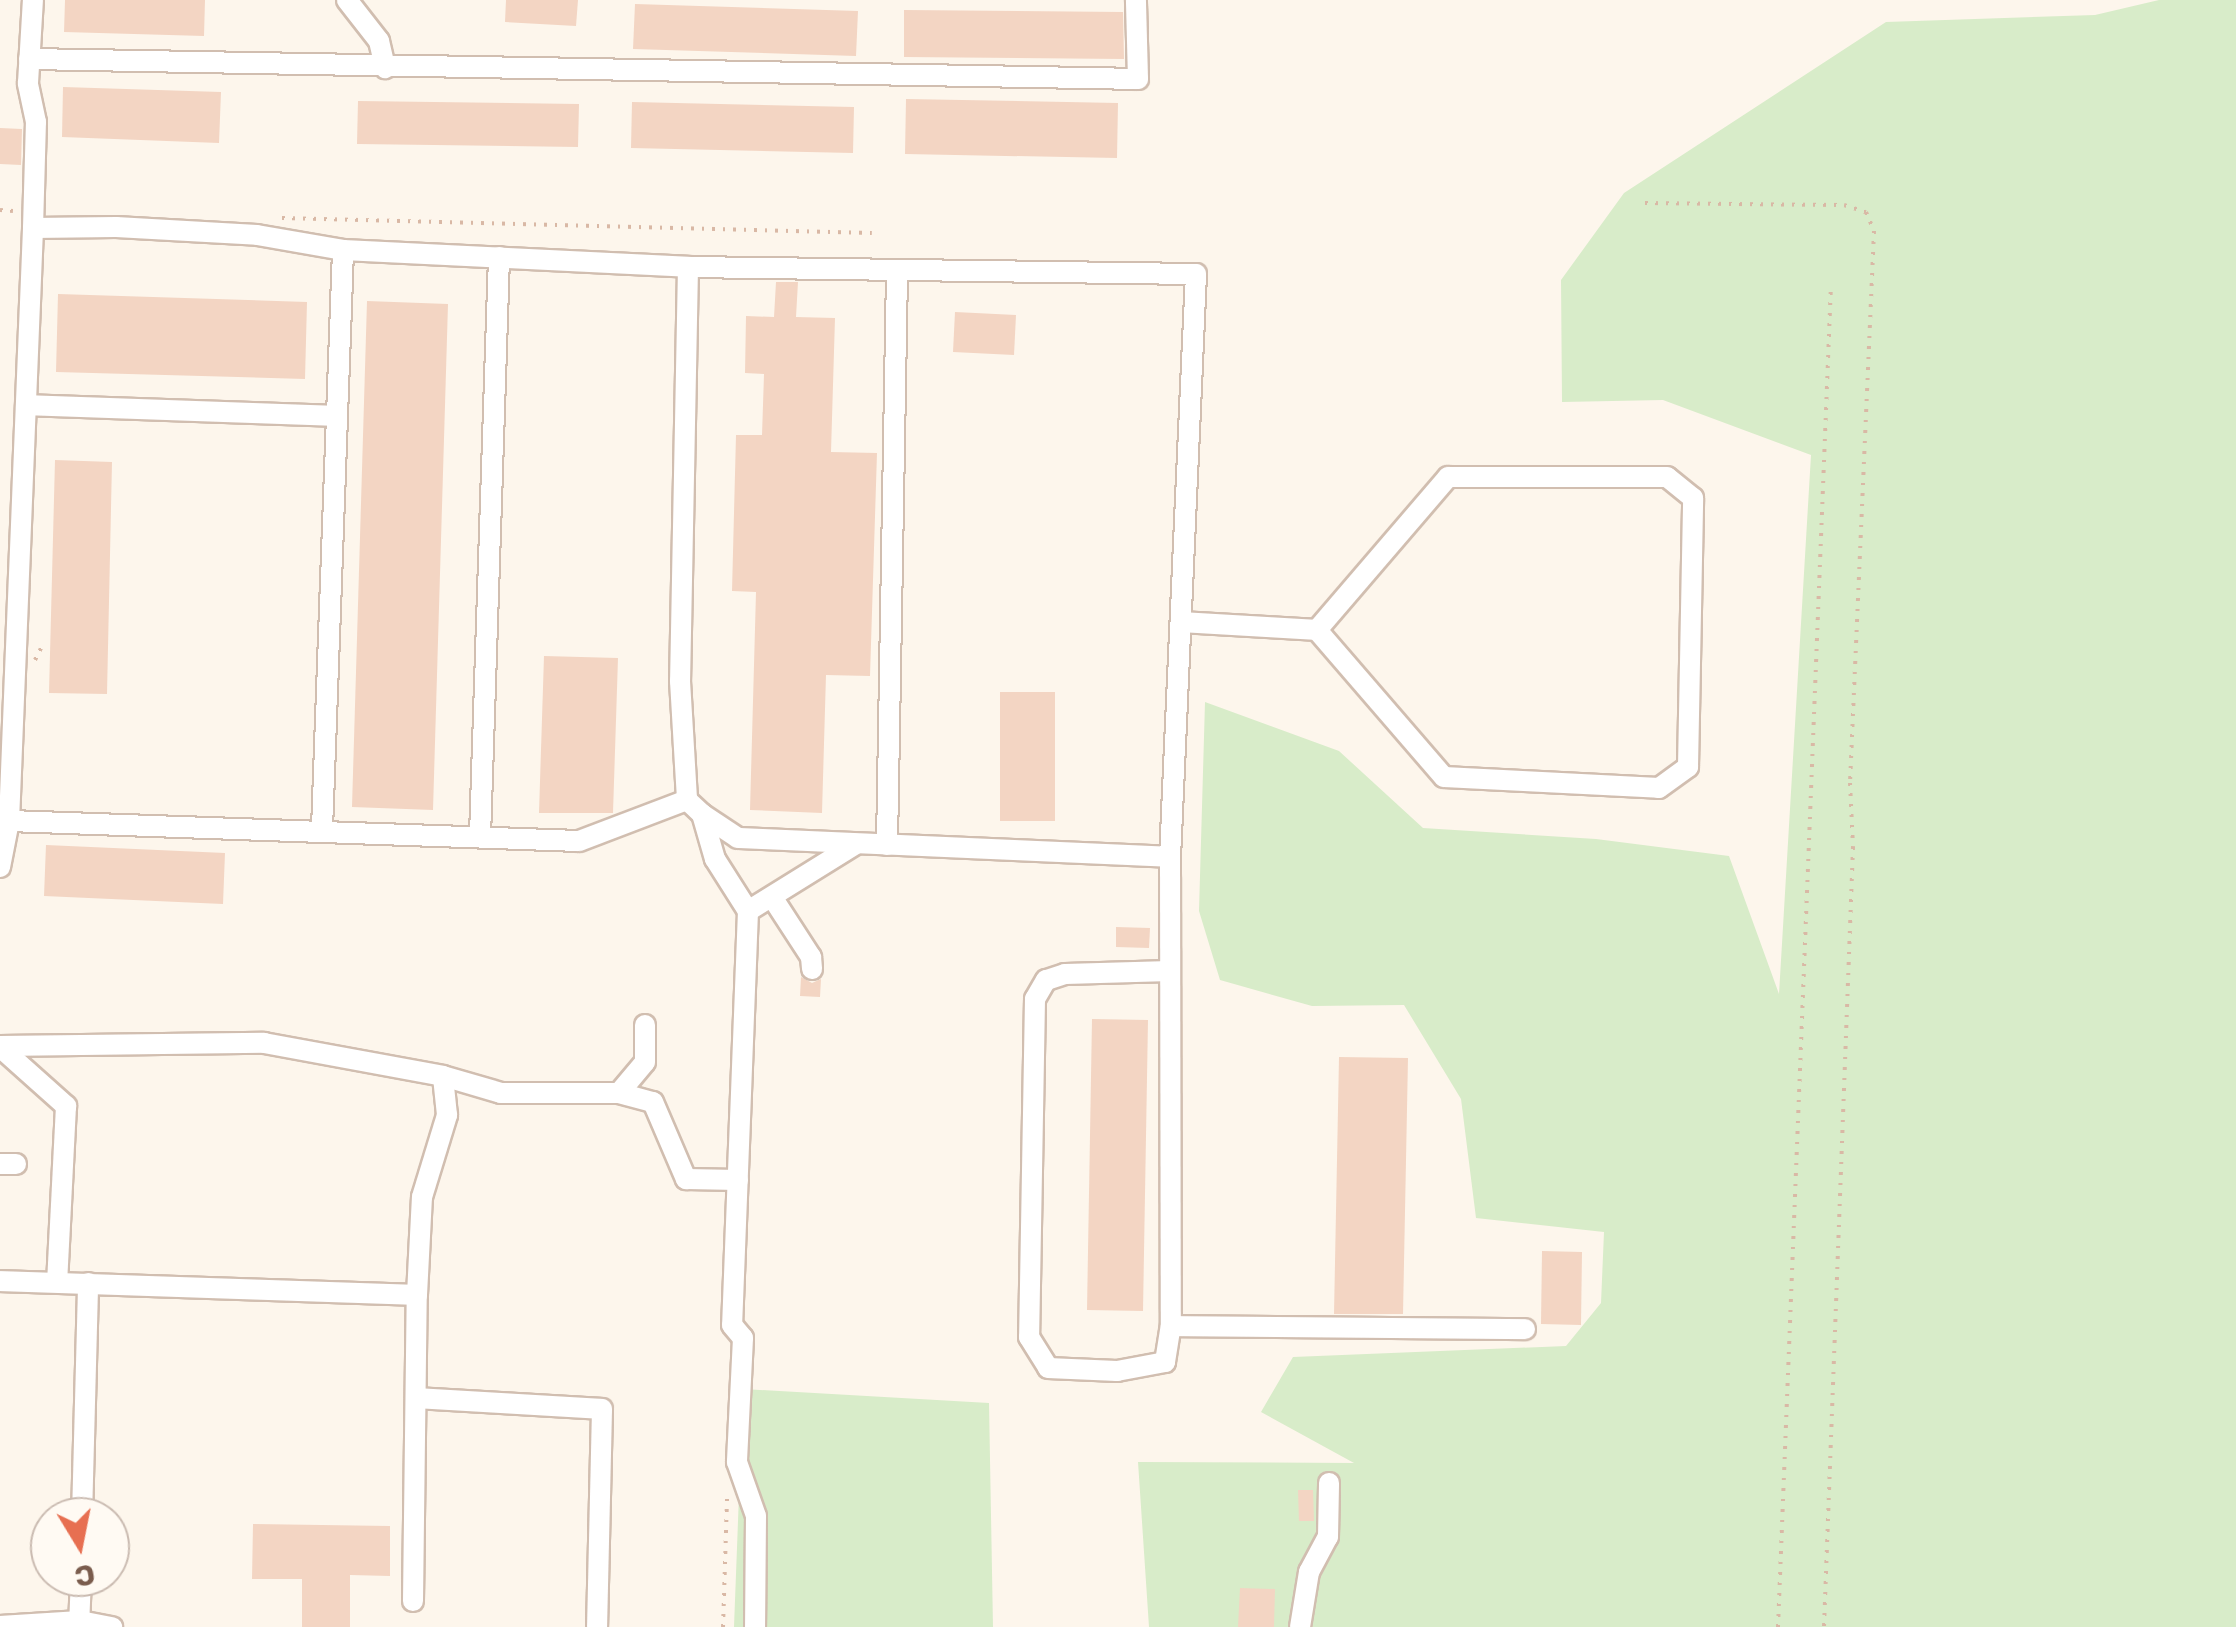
<!DOCTYPE html>
<html>
<head>
<meta charset="utf-8">
<style>
  body { margin:0 }
  #map { position:relative; width:2236px; height:1627px; overflow:hidden; background:#fdf6ec; font-family:Rubik,sans-serif }
  div>[style] { position:absolute }
  [style*='--x'] { left:calc(var(--x)*1px); top:calc(var(--y)*1px); width:calc(var(--w)*1px); rotate:calc(var(--a)*1deg) }
  .green>* { inset:0; background:#d8ecc9 }
  .building>* { inset:0; background:#f3d5c3 }
  .path>* { height:4px; margin-top:-2px; transform-origin:0; background:repeating-linear-gradient(90deg,#d9b8a5 0 2.5px,transparent 0 10.5px) }
  .roads { filter:drop-shadow(2px 0 #d1beb0) drop-shadow(-2px 0 #d1beb0) drop-shadow(0 2px #d1beb0) drop-shadow(0 -2px #d1beb0) }
  .minor>* { height:20px; margin:-10px; padding:0 10px; transform-origin:10px; border-radius:10px; background:#fff }
  span { translate:-50% -50%; white-space:nowrap; text-align:center; line-height:1.15; -webkit-text-stroke:8px #fffaf3; paint-order:stroke }
  .north { position:absolute; left:30px; top:1497px; width:100px; height:100px; box-sizing:border-box; background:#fffaf3; border:2px solid #cabbb1; border-radius:50%; rotate:170deg; font-size:28px; font-weight:700; line-height:40px; text-align:center; color:#7a5c4d }
  .north::after { content:''; display:block; margin:auto; width:35px; height:45px; background:#e76f51; clip-path:polygon(50% 0,100% 100%,50% 72%,0 100%) }
</style>
</head>
<body>
<div id="map">
  <div class="green">
    <div style="clip-path:polygon(2159px 0,2236px 0,2236px 1627px,1149px 1627px,1138px 1462px,1354px 1463px,1261px 1412px,1293px 1357px,1566px 1346px,1601px 1303px,1604px 1232px,1476px 1218px,1461px 1099px,1404px 1005px,1312px 1006px,1220px 980px,1199px 911px,1205px 702px,1339px 751px,1423px 828px,1596px 839px,1729px 856px,1779px 994px,1811px 455px,1663px 400px,1562px 402px,1561px 280px,1624px 193px,1886px 22px,2095px 15px)"></div>
    <div style="clip-path:polygon(743px 1389px,989px 1403px,993px 1627px,734px 1627px)"></div>
  </div>
  <div class="building">
    <div style="clip-path:polygon(65px 0,205px 0,204px 36px,64px 32px)"></div>
    <div style="clip-path:polygon(506px 0,578px 0,576px 26px,505px 22px)"></div>
    <div style="clip-path:polygon(635px 4px,858px 11px,856px 56px,633px 49px)"></div>
    <div style="clip-path:polygon(904px 10px,1123px 12px,1124px 59px,904px 57px)"></div>
    <div style="clip-path:polygon(63px 87px,221px 92px,219px 143px,62px 137px)"></div>
    <div style="clip-path:polygon(906px 99px,1118px 103px,1117px 158px,905px 154px)"></div>
    <div style="clip-path:polygon(358px 101px,579px 104px,578px 147px,357px 144px)"></div>
    <div style="clip-path:polygon(632px 102px,854px 107px,853px 153px,631px 148px)"></div>
    <div style="clip-path:polygon(0 128px,22px 129px,21px 165px,0 164px)"></div>
    <div style="clip-path:polygon(776px 282px,798px 282px,796px 317px,835px 318px,831px 452px,877px 453px,870px 676px,826px 675px,822px 813px,750px 810px,756px 592px,732px 591px,736px 435px,762px 435px,764px 374px,745px 373px,746px 316px,774px 317px)"></div>
    <div style="clip-path:polygon(58px 294px,307px 302px,305px 379px,56px 372px)"></div>
    <div style="clip-path:polygon(367px 301px,448px 304px,433px 810px,352px 807px)"></div>
    <div style="clip-path:polygon(955px 312px,1016px 315px,1014px 355px,953px 352px)"></div>
    <div style="clip-path:polygon(55px 460px,112px 462px,107px 694px,49px 693px)"></div>
    <div style="clip-path:polygon(544px 656px,618px 658px,613px 813px,539px 813px)"></div>
    <div style="clip-path:polygon(1000px 692px,1055px 692px,1055px 821px,1000px 821px)"></div>
    <div style="clip-path:polygon(46px 845px,225px 853px,223px 904px,44px 896px)"></div>
    <div style="clip-path:polygon(1116px 927px,1150px 928px,1149px 948px,1116px 947px)"></div>
    <div style="clip-path:polygon(801px 977px,812px 983px,821px 979px,820px 997px,800px 996px)"></div>
    <div style="clip-path:polygon(1092px 1019px,1148px 1020px,1143px 1311px,1087px 1310px)"></div>
    <div style="clip-path:polygon(1339px 1057px,1408px 1058px,1403px 1314px,1334px 1314px)"></div>
    <div style="clip-path:polygon(1542px 1251px,1582px 1252px,1581px 1325px,1541px 1324px)"></div>
    <div style="clip-path:polygon(1298px 1490px,1313px 1490px,1314px 1521px,1299px 1521px)"></div>
    <div style="clip-path:polygon(253px 1524px,390px 1526px,390px 1576px,350px 1575px,350px 1627px,302px 1627px,302px 1579px,252px 1579px)"></div>
    <div style="clip-path:polygon(1240px 1588px,1275px 1589px,1274px 1627px,1238px 1627px)"></div>
  </div>
  <div class="path">
    <div style="--x:1645;--y:203;--w:199;--a:0.6"></div>
    <div style="--x:1844;--y:205;--w:23;--a:18"></div>
    <div style="--x:1866;--y:212;--w:21;--a:67"></div>
    <div style="--x:1874;--y:231;--w:553;--a:92.49"></div>
    <div style="--x:1850;--y:783;--w:64;--a:87.3"></div>
    <div style="--x:1853;--y:847;--w:781;--a:92.13"></div>
    <div style="--x:0;--y:210;--w:13;--a:4"></div>
    <div style="--x:282;--y:218;--w:590;--a:1.46"></div>
    <div style="--x:35;--y:660;--w:20;--a:-63"></div>
    <div style="--x:723;--y:1627;--w:130;--a:-88.2"></div>
    <div style="--x:1778;--y:1627;--w:1344;--a:-87.74"></div>
  </div>
  <div class="roads">
    <div class="minor">
      <div style="--x:347;--y:0;--w:52;--a:52"></div>
      <div style="--x:379;--y:41;--w:28;--a:77"></div>
      <div style="--x:29;--y:59;--w:1109;--a:1.03"></div>
      <div style="--x:1138;--y:79;--w:79;--a:-91.5"></div>
      <div style="--x:33;--y:228;--w:83;--a:-0.7"></div>
      <div style="--x:116;--y:227;--w:141;--a:3.2"></div>
      <div style="--x:257;--y:235;--w:87;--a:9.9"></div>
      <div style="--x:343;--y:250;--w:345;--a:2.8"></div>
      <div style="--x:688;--y:267;--w:508;--a:0.79"></div>
      <div style="--x:1196;--y:274;--w:584;--a:92.55"></div>
      <div style="--x:1170;--y:857;--w:469;--a:89.9"></div>
      <div style="--x:1171;--y:1326;--w:354;--a:0.5"></div>
      <div style="--x:688;--y:267;--w:414;--a:91.1"></div>
      <div style="--x:680;--y:681;--w:119;--a:86.6"></div>
      <div style="--x:687;--y:800;--w:21;--a:43"></div>
      <div style="--x:702;--y:814;--w:47;--a:73.9"></div>
      <div style="--x:715;--y:859;--w:62;--a:57.6"></div>
      <div style="--x:748;--y:911;--w:414;--a:92.2"></div>
      <div style="--x:732;--y:1325;--w:17;--a:50"></div>
      <div style="--x:743;--y:1338;--w:124;--a:92.8"></div>
      <div style="--x:737;--y:1462;--w:57;--a:70.6"></div>
      <div style="--x:756;--y:1516;--w:111;--a:90.5"></div>
      <div style="--x:26;--y:405;--w:310;--a:2"></div>
      <div style="--x:1182;--y:622;--w:135;--a:3.4"></div>
      <div style="--x:1317;--y:630;--w:194;--a:49.2"></div>
      <div style="--x:1444;--y:777;--w:215;--a:2.9"></div>
      <div style="--x:1659;--y:788;--w:36;--a:-36"></div>
      <div style="--x:1688;--y:767;--w:269;--a:-88.9"></div>
      <div style="--x:1693;--y:498;--w:33;--a:-141"></div>
      <div style="--x:1667;--y:477;--w:219;--a:180"></div>
      <div style="--x:1448;--y:477;--w:201;--a:130.6"></div>
      <div style="--x:702;--y:814;--w:43;--a:33.7"></div>
      <div style="--x:738;--y:838;--w:432;--a:2.5"></div>
      <div style="--x:9;--y:821;--w:570;--a:2.01"></div>
      <div style="--x:579;--y:841;--w:116;--a:-20.8"></div>
      <div style="--x:322;--y:829;--w:579;--a:-87.92"></div>
      <div style="--x:480;--y:836;--w:579;--a:-88.12"></div>
      <div style="--x:887;--y:845;--w:572;--a:-89"></div>
      <div style="--x:0;--y:867;--w:47;--a:-78.9"></div>
      <div style="--x:9;--y:821;--w:593;--a:-87.68"></div>
      <div style="--x:33;--y:228;--w:106;--a:-88.4"></div>
      <div style="--x:36;--y:122;--w:40;--a:-102"></div>
      <div style="--x:28;--y:83;--w:83;--a:-86.6"></div>
      <div style="--x:772;--y:897;--w:72;--a:57"></div>
      <div style="--x:811;--y:957;--w:12;--a:85"></div>
      <div style="--x:748;--y:911;--w:127;--a:-31.8"></div>
      <div style="--x:1170;--y:971;--w:105;--a:178.4"></div>
      <div style="--x:1065;--y:974;--w:20;--a:162"></div>
      <div style="--x:1046;--y:980;--w:22;--a:120"></div>
      <div style="--x:1035;--y:999;--w:338;--a:91"></div>
      <div style="--x:1029;--y:1337;--w:36;--a:58"></div>
      <div style="--x:1048;--y:1368;--w:69;--a:2.5"></div>
      <div style="--x:1117;--y:1371;--w:49;--a:-10.6"></div>
      <div style="--x:1165;--y:1362;--w:36;--a:-81"></div>
      <div style="--x:0;--y:1046;--w:264;--a:-0.7"></div>
      <div style="--x:264;--y:1043;--w:182;--a:10.4"></div>
      <div style="--x:443;--y:1076;--w:60;--a:16.3"></div>
      <div style="--x:501;--y:1093;--w:118;--a:0"></div>
      <div style="--x:619;--y:1093;--w:35;--a:15"></div>
      <div style="--x:653;--y:1102;--w:84;--a:66.8"></div>
      <div style="--x:686;--y:1179;--w:52;--a:1.1"></div>
      <div style="--x:0;--y:1047;--w:89;--a:41.8"></div>
      <div style="--x:66;--y:1106;--w:176;--a:92.9"></div>
      <div style="--x:619;--y:1093;--w:40;--a:-50"></div>
      <div style="--x:645;--y:1062;--w:37;--a:-90"></div>
      <div style="--x:0;--y:1164;--w:16;--a:0"></div>
      <div style="--x:0;--y:1281;--w:417;--a:1.9"></div>
      <div style="--x:417;--y:1398;--w:185;--a:3.4"></div>
      <div style="--x:602;--y:1409;--w:218;--a:91.3"></div>
      <div style="--x:82;--y:1517;--w:234;--a:-88.5"></div>
      <div style="--x:413;--y:1601;--w:306;--a:-89.3"></div>
      <div style="--x:417;--y:1295;--w:98;--a:-87.1"></div>
      <div style="--x:422;--y:1197;--w:86;--a:-73"></div>
      <div style="--x:447;--y:1115;--w:39;--a:-96"></div>
      <div style="--x:0;--y:1626;--w:80;--a:-3.6"></div>
      <div style="--x:80;--y:1621;--w:33;--a:11"></div>
      <div style="--x:79;--y:1627;--w:50;--a:-87.7"></div>
      <div style="--x:1300;--y:1627;--w:56;--a:-80.7"></div>
      <div style="--x:1309;--y:1572;--w:40;--a:-62"></div>
      <div style="--x:1328;--y:1537;--w:54;--a:-88.9"></div>
    </div>
  </div>
  <div class="north">С</div>
</div>
</body>
</html>
